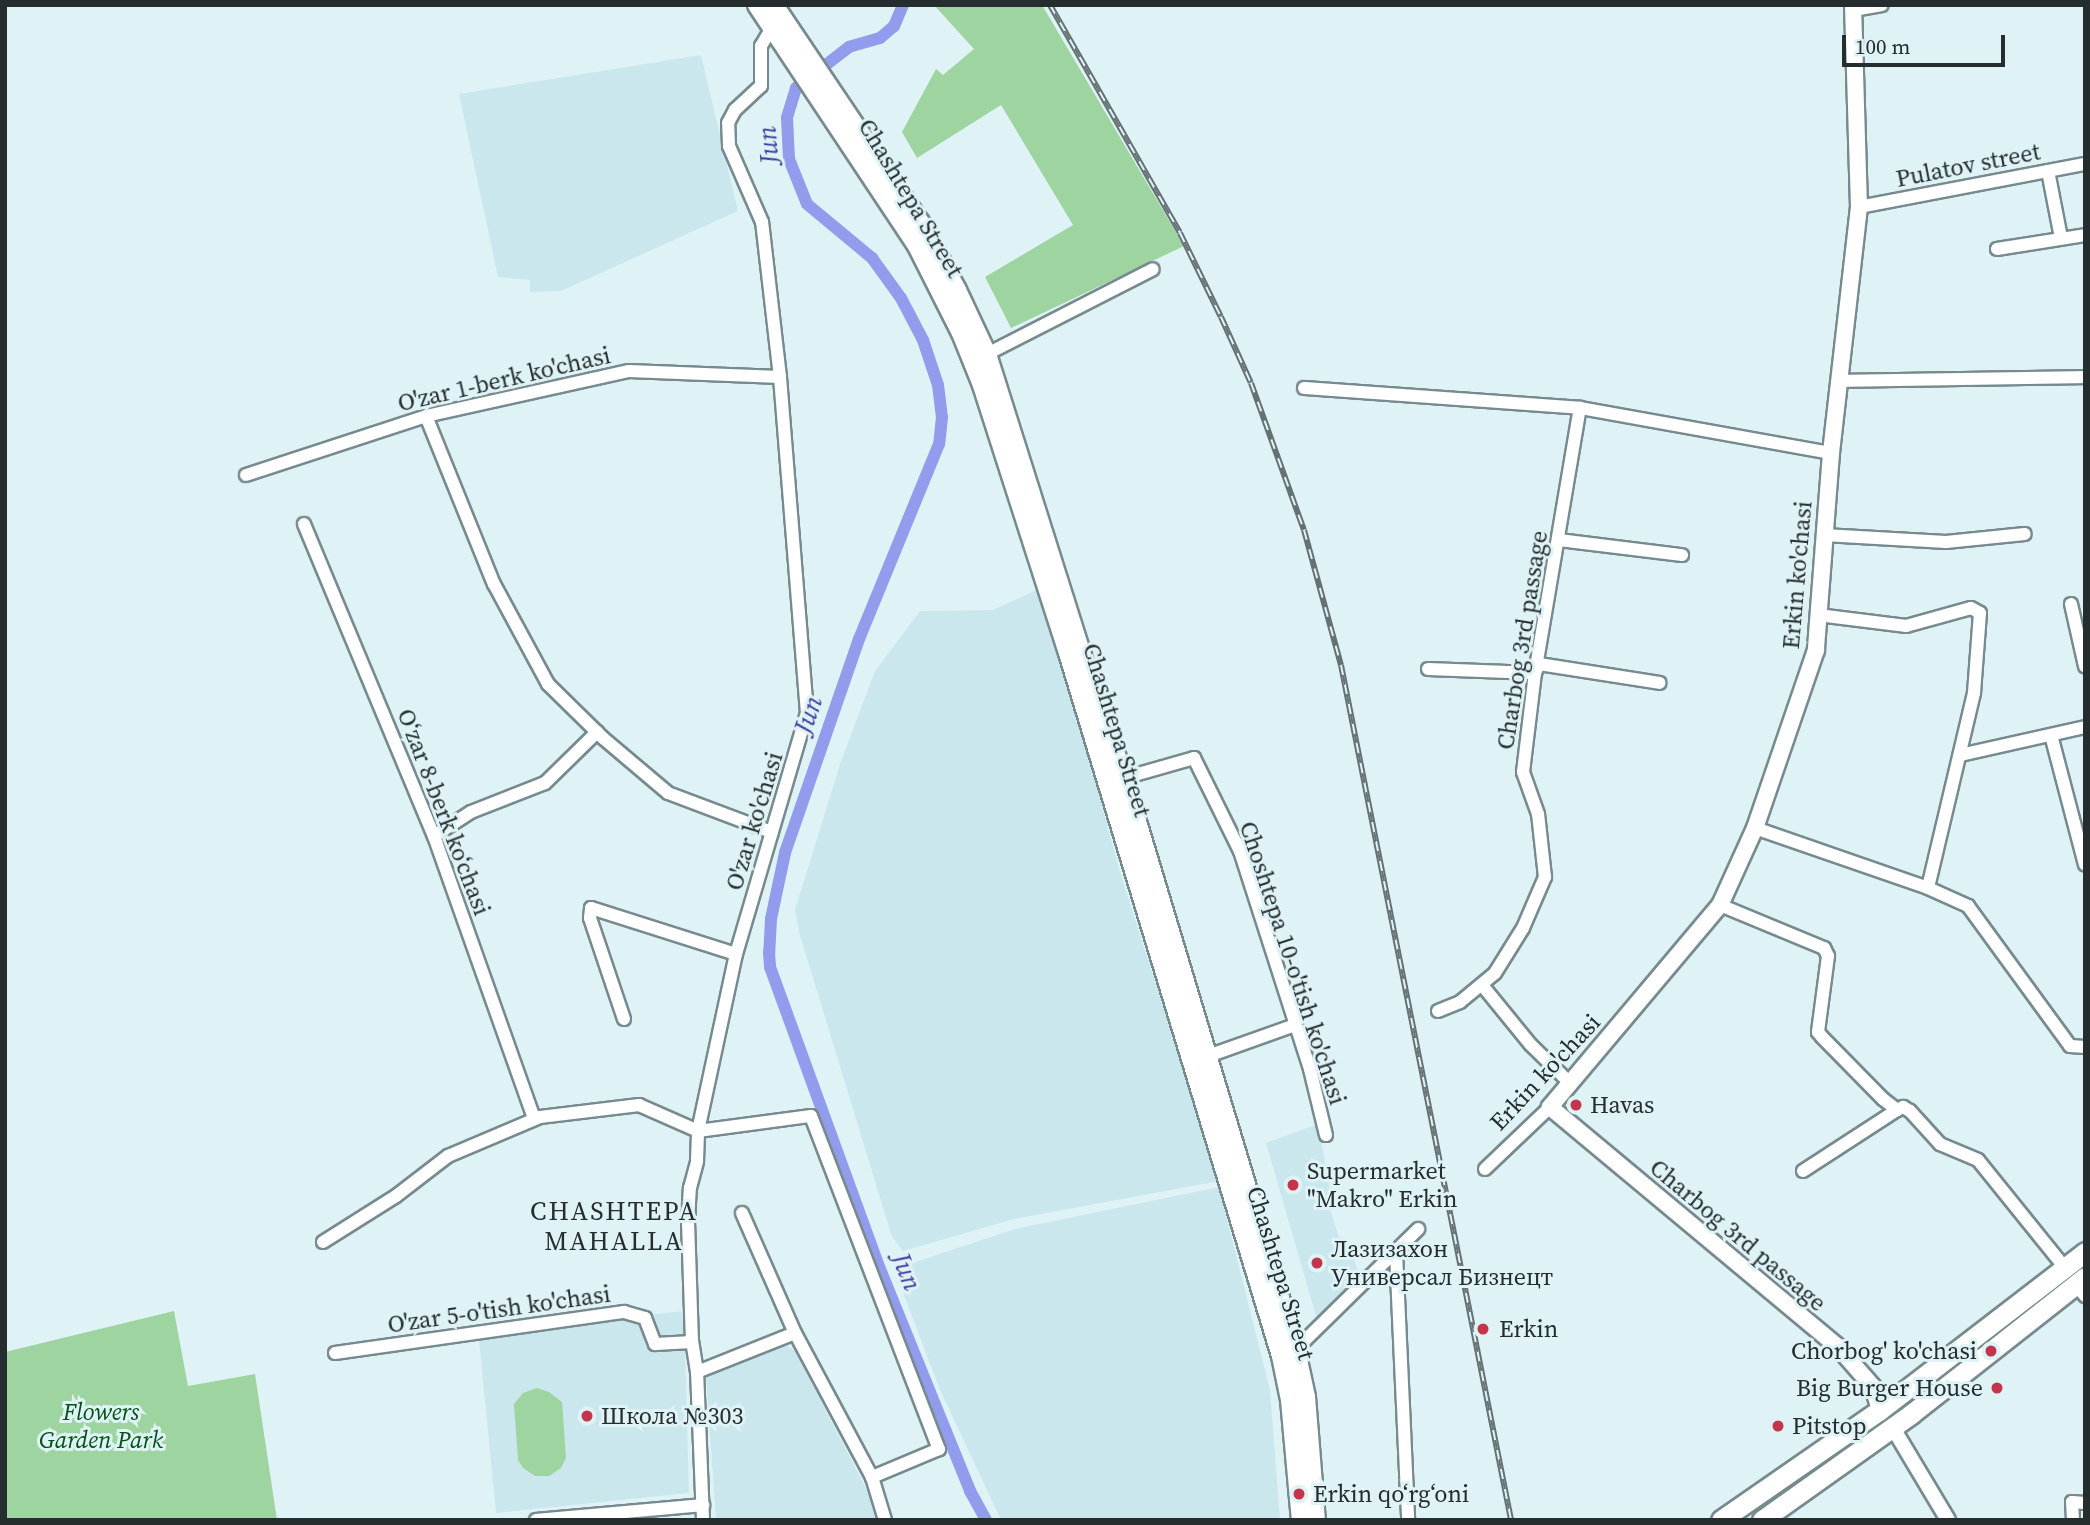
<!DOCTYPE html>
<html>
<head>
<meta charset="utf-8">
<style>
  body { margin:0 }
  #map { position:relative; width:2090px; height:1525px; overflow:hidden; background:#dff3f7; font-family:"Source Serif 4",serif }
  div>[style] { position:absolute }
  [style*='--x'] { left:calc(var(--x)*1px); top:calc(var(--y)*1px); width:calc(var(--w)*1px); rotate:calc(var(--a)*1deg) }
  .built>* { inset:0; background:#cbe7ee }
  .green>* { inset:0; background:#9ed49f }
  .canal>* { height:12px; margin:-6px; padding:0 6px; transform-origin:6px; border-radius:6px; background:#929ced }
  .roads { filter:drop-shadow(2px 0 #778a8e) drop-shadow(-2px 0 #778a8e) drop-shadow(0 2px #778a8e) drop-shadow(0 -2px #778a8e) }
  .minor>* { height:12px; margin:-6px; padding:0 6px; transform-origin:6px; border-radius:6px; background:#fff }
  .tertiary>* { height:14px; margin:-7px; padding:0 7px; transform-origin:7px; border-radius:7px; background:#fff }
  .secondary>* { height:16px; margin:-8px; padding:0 8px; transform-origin:8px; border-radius:8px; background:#fff }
  .primary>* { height:18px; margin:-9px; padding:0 9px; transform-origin:9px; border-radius:9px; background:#fff }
  .trunk>* { height:19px; margin:-9.5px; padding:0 9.5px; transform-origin:9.5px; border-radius:9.5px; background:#fff }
  .rail>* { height:6px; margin-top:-3px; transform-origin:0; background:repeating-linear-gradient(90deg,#dff3f7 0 10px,#657173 0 20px); box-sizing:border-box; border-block:2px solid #657173 }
  .dots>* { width:19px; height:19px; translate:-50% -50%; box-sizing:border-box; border:4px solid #dff3f7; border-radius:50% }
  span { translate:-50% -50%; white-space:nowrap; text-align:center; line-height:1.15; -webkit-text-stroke:6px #dff3f7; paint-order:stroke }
  .street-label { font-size:24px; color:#252d2e }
  .poi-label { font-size:24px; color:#252d2e }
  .left { translate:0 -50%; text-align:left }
  .right { translate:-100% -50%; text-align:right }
  .park-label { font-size:24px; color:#035314; font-style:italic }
  .water-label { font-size:26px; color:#3d3e9b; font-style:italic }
  .neighbourhood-label { font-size:26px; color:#252d2e; letter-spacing:2px }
  .frame { position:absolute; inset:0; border:7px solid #252d2e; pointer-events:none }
  .scale { position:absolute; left:1842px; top:35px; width:163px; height:32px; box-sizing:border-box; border:4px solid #252d2e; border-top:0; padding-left:9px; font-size:21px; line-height:24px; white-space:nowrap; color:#252d2e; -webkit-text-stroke:5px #dff3f7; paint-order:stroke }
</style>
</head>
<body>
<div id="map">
  <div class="built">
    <div style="clip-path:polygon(701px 55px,738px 211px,561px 291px,530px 292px,530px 280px,498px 277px,459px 94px)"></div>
    <div style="clip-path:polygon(1043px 587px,1119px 869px,1219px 1181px,1014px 1219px,903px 1251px,892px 1237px,799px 932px,795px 910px,841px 761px,875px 671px,920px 611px,993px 610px)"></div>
    <div style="clip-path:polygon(1318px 1124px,1332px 1199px,1327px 1200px,1339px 1237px,1346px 1238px,1360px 1276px,1358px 1284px,1318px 1323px,1266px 1143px)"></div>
    <div style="clip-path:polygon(1219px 1187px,1270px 1390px,1280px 1520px,1001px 1520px,940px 1390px,894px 1269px,1015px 1229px)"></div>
    <div style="clip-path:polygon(684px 1311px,689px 1493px,496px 1513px,479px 1340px,570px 1323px)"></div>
    <div style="clip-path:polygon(783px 1343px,795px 1351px,872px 1500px,876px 1520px,716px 1520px,706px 1374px)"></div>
  </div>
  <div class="green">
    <div style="clip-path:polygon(934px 5px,1042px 5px,1184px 246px,1011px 328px,985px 277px,1073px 225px,1001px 105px,917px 158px,902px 132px,936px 69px,943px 75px,974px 49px)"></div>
    <div style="clip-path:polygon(174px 1311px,188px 1386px,255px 1374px,277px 1520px,5px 1520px,5px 1352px)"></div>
    <div style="clip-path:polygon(537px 1388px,549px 1392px,562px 1402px,566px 1458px,561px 1468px,549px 1476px,535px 1476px,523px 1468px,518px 1460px,514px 1404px,523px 1393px)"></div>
  </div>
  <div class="canal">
    <div style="--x:903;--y:5;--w:23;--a:113"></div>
    <div style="--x:894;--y:26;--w:18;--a:139"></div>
    <div style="--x:880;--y:38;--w:32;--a:164"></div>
    <div style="--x:849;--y:47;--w:67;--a:142.3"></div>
    <div style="--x:796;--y:88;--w:31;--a:107"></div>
    <div style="--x:787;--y:118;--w:41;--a:87.2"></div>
    <div style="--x:789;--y:159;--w:48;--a:68.2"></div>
    <div style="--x:807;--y:204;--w:85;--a:39.7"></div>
    <div style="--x:872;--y:258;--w:49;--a:54.1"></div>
    <div style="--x:901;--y:298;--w:47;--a:62.4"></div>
    <div style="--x:923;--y:340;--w:47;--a:71.6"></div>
    <div style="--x:938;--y:385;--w:32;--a:83"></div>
    <div style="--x:942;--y:417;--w:27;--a:96"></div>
    <div style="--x:939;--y:444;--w:211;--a:112.3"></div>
    <div style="--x:859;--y:639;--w:226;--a:109.1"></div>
    <div style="--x:785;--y:853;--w:67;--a:102"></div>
    <div style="--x:771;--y:919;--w:33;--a:93"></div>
    <div style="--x:769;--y:952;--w:15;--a:86"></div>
    <div style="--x:770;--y:967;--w:316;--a:70"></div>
    <div style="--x:878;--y:1264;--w:245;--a:67.9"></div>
    <div style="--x:970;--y:1491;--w:33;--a:61"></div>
  </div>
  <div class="roads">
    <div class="minor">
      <div style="--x:1854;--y:10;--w:28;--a:-10"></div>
      <div style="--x:2048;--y:171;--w:68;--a:79"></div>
      <div style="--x:1859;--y:207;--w:230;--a:-10.8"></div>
      <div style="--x:1997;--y:249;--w:89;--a:-9"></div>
      <div style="--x:987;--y:354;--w:186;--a:-27.1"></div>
      <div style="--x:1839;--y:381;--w:246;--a:-0.9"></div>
      <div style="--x:1304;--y:388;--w:277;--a:4.1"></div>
      <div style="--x:1580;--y:408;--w:255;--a:10.2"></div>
      <div style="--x:426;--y:416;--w:181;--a:68"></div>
      <div style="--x:494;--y:584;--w:114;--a:61.6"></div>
      <div style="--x:548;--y:684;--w:77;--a:44.5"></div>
      <div style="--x:603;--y:738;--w:85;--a:40.2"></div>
      <div style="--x:668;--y:793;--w:111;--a:20.6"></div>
      <div style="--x:246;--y:475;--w:189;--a:-18.1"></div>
      <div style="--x:426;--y:416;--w:208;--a:-12.5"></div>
      <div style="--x:629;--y:371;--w:151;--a:2.3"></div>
      <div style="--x:304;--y:524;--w:338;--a:67.4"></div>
      <div style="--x:434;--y:836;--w:300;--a:70.5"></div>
      <div style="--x:1824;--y:535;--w:122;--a:3.3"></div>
      <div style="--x:1946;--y:542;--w:79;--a:-5.8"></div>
      <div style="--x:1559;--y:540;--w:124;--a:7"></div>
      <div style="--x:2071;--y:604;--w:64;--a:77.3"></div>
      <div style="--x:1818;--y:615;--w:89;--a:7.1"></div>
      <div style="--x:1906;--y:626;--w:67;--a:-15.5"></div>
      <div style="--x:1971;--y:608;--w:10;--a:29"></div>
      <div style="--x:1980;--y:613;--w:80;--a:94.3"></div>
      <div style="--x:1974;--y:693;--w:200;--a:103.3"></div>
      <div style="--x:1428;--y:669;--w:107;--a:2.1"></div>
      <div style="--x:1535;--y:673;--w:10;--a:-66"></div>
      <div style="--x:1539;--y:664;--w:122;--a:8.9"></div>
      <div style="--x:2051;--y:735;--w:134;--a:75.3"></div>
      <div style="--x:1960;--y:755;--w:128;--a:-12.6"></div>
      <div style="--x:1124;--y:778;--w:73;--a:-15.9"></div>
      <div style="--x:1194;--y:758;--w:104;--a:63.7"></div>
      <div style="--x:1240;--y:851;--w:229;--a:72.2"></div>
      <div style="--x:1310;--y:1069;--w:68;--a:76.4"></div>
      <div style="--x:1755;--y:828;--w:183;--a:19.1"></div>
      <div style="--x:1928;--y:888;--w:44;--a:24.2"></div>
      <div style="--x:1968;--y:906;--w:173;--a:53.9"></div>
      <div style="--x:2070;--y:1046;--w:15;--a:4"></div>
      <div style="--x:434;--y:836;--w:44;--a:-33"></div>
      <div style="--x:471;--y:812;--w:79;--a:-21.4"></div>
      <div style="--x:545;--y:783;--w:73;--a:-44.4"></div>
      <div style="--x:1720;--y:905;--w:113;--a:22.5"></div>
      <div style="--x:1824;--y:948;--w:9;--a:63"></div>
      <div style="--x:1828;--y:956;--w:77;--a:97.5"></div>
      <div style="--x:1818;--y:1032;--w:6;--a:51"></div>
      <div style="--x:1822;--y:1037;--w:87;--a:45.5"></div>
      <div style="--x:1883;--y:1099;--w:18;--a:38"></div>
      <div style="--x:1897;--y:1110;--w:7;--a:-27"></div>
      <div style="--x:1903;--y:1107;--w:8;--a:30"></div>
      <div style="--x:1910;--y:1111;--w:45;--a:47.7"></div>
      <div style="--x:1940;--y:1144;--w:41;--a:22.8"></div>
      <div style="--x:1978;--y:1160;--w:139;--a:51.1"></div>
      <div style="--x:1482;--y:985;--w:77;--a:50.8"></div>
      <div style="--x:1531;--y:1045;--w:54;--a:44.3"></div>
      <div style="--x:1438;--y:1011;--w:24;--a:-22"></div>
      <div style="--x:1460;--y:1002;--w:45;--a:-39.6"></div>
      <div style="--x:1495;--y:973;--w:53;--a:-58.1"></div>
      <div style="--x:1523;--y:928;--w:56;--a:-66.7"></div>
      <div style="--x:1545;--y:877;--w:63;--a:-96.3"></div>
      <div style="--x:1538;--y:814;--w:45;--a:-109.7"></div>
      <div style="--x:1523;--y:772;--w:100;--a:-83.1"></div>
      <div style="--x:1535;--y:673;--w:269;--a:-80.4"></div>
      <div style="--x:624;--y:1019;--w:107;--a:-108.6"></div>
      <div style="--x:590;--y:918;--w:10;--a:-84"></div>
      <div style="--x:591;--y:908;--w:152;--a:17.6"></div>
      <div style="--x:1208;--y:1056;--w:92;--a:-19.6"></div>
      <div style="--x:1485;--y:1169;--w:90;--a:-43.6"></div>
      <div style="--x:1803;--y:1171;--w:112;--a:-33"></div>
      <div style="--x:742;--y:1213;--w:131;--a:66.2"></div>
      <div style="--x:795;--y:1333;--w:163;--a:61.9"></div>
      <div style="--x:872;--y:1477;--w:45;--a:73.2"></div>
      <div style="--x:323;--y:1242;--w:86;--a:-32.2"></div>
      <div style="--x:396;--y:1196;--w:66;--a:-37.6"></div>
      <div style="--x:448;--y:1156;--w:100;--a:-23"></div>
      <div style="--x:540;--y:1117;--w:100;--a:-6.9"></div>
      <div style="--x:639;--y:1105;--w:64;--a:23.8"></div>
      <div style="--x:698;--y:1131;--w:114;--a:-7.6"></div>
      <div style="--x:811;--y:1116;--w:357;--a:69"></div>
      <div style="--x:939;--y:1449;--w:73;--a:157.3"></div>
      <div style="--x:1396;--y:1252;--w:268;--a:87.4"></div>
      <div style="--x:2075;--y:1284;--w:16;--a:50"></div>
      <div style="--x:335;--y:1353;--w:292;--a:-8.1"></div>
      <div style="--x:624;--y:1312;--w:22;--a:16"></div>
      <div style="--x:645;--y:1318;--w:28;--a:69"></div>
      <div style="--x:655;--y:1344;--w:37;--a:-3"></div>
      <div style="--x:1292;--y:1353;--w:177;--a:-44.5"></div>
      <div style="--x:697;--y:1372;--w:105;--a:-21.7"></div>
      <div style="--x:536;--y:1520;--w:168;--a:-5.1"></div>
      <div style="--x:703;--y:1520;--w:148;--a:-92.3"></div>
      <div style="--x:697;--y:1372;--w:30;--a:-99"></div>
      <div style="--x:692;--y:1342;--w:119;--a:-91.9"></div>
      <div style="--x:688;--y:1223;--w:35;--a:-87"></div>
      <div style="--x:690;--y:1188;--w:28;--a:-75"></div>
      <div style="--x:697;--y:1161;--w:30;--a:-88"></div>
      <div style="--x:698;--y:1131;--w:181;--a:-77.9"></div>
      <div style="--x:736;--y:954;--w:251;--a:-73.6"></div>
      <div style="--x:807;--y:713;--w:337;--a:-94.6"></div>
      <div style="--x:780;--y:377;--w:156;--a:-96.6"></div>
      <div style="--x:762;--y:222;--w:83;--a:-113.5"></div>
      <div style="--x:729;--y:146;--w:23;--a:-92"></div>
      <div style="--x:728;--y:123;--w:15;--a:-62"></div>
      <div style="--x:735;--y:110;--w:35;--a:-43"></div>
      <div style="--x:761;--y:86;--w:40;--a:-90"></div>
      <div style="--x:761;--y:46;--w:21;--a:-59"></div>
      <div style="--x:2073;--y:1520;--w:18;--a:-93"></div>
      <div style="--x:2072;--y:1502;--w:13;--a:4"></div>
    </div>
    <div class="tertiary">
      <div style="--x:1893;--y:1428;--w:107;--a:59.1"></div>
    </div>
    <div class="secondary">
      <div style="--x:1853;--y:5;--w:202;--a:88.3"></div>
      <div style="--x:1859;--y:207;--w:248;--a:96.5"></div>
      <div style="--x:1831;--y:453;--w:198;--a:94.4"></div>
      <div style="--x:1816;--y:650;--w:188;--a:108.9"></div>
      <div style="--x:1755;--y:828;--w:85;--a:114.4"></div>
      <div style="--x:1720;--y:905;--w:264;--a:130.1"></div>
      <div style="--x:1550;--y:1107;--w:375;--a:39.8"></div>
      <div style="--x:1838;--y:1347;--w:53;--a:48.8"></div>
      <div style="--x:1873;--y:1387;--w:24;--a:73"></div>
    </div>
    <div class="primary">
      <div style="--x:757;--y:5;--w:287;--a:56.4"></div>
      <div style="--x:916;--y:244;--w:100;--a:63.2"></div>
      <div style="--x:961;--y:333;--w:56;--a:68"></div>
      <div style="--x:982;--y:385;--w:285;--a:72.2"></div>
      <div style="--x:1069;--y:656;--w:731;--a:73.15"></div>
      <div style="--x:1281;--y:1356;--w:45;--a:78.4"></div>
      <div style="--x:1290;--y:1400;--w:121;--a:84.8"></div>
      <div style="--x:774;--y:5;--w:264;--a:56.1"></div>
      <div style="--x:921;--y:224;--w:75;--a:61.4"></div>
      <div style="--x:957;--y:290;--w:71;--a:64.9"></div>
      <div style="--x:987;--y:354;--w:317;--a:72.5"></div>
      <div style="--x:1082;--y:656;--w:129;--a:71"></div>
      <div style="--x:1124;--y:778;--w:598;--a:73.29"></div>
      <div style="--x:1296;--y:1351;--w:47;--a:77.7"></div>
      <div style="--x:1306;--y:1397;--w:123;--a:85.4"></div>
    </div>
    <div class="trunk">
      <div style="--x:1721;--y:1520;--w:193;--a:-34.7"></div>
      <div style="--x:1880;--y:1410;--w:259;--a:-37.6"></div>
      <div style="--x:1762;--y:1520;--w:183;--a:-35.4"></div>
      <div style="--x:1911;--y:1414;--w:221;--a:-38.2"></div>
    </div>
  </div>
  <div class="rail">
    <div style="--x:1050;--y:5;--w:262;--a:60.3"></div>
    <div style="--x:1180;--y:233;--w:93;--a:64"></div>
    <div style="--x:1221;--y:317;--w:72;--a:65.6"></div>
    <div style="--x:1251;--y:383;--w:156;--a:70.2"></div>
    <div style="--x:1304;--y:530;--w:140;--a:74.7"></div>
    <div style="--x:1341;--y:665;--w:872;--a:78.75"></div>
  </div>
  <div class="dots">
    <div style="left:1576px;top:1105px;background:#c4344a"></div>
    <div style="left:1293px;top:1185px;background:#c4344a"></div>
    <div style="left:1317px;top:1263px;background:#c4344a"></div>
    <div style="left:1483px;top:1329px;background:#c4344a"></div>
    <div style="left:1991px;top:1351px;background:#c4344a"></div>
    <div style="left:1997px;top:1388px;background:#c4344a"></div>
    <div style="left:587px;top:1416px;background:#c4344a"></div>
    <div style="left:1778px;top:1426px;background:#c4344a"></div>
    <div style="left:1299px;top:1494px;background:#c4344a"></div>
  </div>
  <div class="street-label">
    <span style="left:1968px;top:165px;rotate:-11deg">Pulatov street</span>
    <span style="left:911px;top:198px;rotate:59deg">Chashtepa Street</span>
    <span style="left:504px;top:379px;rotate:-13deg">O'zar 1-berk ko'chasi</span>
    <span style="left:1797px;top:575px;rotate:-85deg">Erkin ko'chasi</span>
    <span style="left:1522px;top:640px;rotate:-81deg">Chаrbog 3rd passage</span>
    <span style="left:1117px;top:730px;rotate:73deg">Chashtepa Street</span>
    <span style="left:444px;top:812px;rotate:69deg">Oʻzar 8-berk koʻchasi</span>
    <span style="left:754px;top:821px;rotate:-73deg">O'zar ko'chasi</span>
    <span style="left:1293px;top:963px;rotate:72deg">Choshtepa 10-o'tish ko'chasi</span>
    <span style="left:1545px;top:1072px;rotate:-47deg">Erkin ko'chasi</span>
    <span style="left:1738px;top:1235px;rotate:40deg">Charbog 3rd passage</span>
    <span style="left:1281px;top:1273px;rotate:73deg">Chashtepa Street</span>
    <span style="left:499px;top:1309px;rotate:-8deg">O'zar 5-o'tish ko'chasi</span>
  </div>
  <div class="poi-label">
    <span class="left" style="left:1590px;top:1105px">Havas</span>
    <span class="left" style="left:1307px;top:1185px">Supermarket<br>"Makro" Erkin</span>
    <span class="left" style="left:1331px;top:1263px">Лазизахон<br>Универсал Бизнецт</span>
    <span class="left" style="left:1499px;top:1329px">Erkin</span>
    <span class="right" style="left:1977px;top:1351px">Chorbog' ko'chasi</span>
    <span class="right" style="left:1983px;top:1388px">Big Burger House</span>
    <span class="left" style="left:601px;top:1416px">Школа №303</span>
    <span class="left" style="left:1792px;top:1426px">Pitstop</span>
    <span class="left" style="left:1313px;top:1494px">Erkin qoʻrgʻoni</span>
  </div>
  <div class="park-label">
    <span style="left:101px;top:1426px">Flowers<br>Garden Park</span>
  </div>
  <div class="water-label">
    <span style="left:769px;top:145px;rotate:-95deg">Jun</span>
    <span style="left:809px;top:715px;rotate:-71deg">Jun</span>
    <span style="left:906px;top:1272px;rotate:68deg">Jun</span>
  </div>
  <div class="neighbourhood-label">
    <span style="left:614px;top:1227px">CHASHTEPA<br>MAHALLA</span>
  </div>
  <div class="frame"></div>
  <div class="scale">100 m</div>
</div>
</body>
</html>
